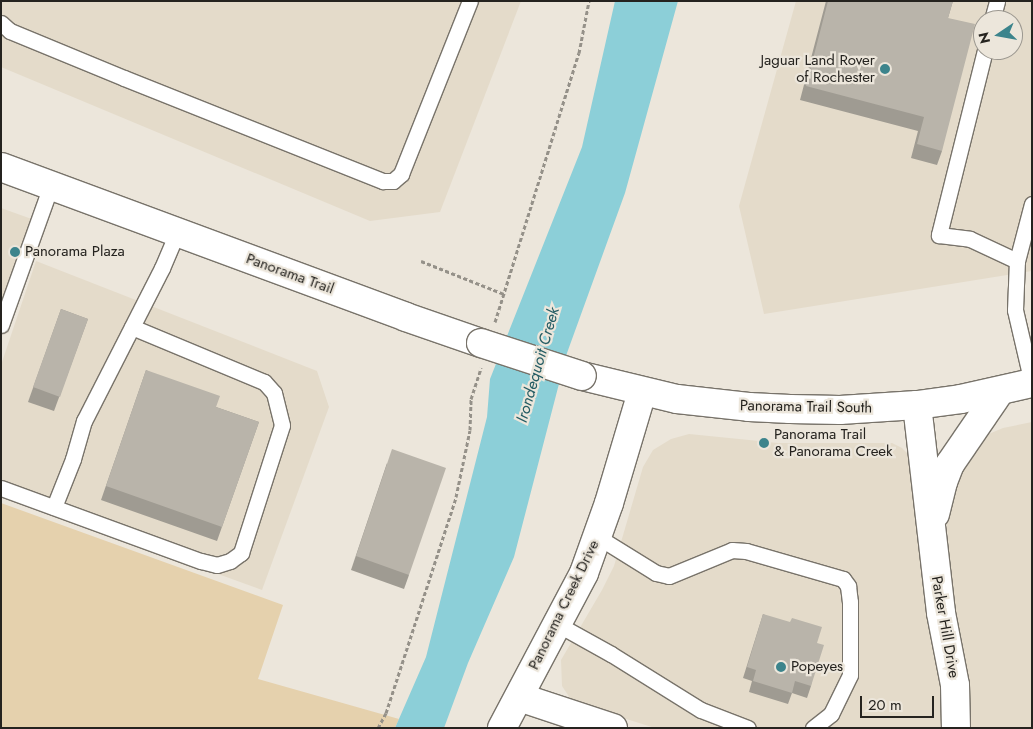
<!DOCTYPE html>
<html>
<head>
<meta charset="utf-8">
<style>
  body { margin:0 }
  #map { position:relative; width:1033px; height:729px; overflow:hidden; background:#ece6db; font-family:Jost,sans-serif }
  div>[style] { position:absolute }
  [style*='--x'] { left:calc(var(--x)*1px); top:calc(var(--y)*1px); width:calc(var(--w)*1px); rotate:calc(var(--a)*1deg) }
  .built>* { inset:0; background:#e4dbca }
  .green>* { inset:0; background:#e5d1ad }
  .water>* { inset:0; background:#8ccfd8 }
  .path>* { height:3px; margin-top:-1.5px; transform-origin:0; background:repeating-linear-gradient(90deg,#959189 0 4px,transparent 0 6.5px) }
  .roads { filter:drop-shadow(1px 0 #78736a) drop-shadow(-1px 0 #78736a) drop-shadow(0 1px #78736a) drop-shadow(0 -1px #78736a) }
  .lane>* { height:15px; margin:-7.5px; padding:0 7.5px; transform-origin:7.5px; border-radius:7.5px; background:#fff }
  .street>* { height:28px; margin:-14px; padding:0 14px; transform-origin:14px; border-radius:14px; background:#fff }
  .secondary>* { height:28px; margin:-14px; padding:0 14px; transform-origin:14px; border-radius:14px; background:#fff }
  .bridges { filter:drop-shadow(1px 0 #78736a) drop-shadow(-1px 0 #78736a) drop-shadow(0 1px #78736a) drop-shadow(0 -1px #78736a) }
  .secondary-bridge>* { height:28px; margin:-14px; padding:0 14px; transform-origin:14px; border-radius:14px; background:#fff }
  .wall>* { inset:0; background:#9f9b92 }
  .building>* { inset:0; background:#b9b4aa }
  .dots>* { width:14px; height:14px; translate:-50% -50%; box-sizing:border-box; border:2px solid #ece6db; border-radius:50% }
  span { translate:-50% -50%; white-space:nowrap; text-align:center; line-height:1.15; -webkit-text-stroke:4.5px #ece6db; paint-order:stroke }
  .poi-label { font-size:15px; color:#25231f }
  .right { translate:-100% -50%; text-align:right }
  .left { translate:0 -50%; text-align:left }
  .street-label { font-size:15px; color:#25231f }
  .water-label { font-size:16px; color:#255d64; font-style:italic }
  .frame { position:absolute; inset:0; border:2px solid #25231f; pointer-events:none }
  .north { position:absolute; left:973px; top:10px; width:50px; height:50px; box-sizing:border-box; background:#ece6db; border:1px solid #9c9890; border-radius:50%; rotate:258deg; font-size:14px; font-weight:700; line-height:20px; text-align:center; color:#25231f }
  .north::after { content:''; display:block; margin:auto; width:18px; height:22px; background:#3c848c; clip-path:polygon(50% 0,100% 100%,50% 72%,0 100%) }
  .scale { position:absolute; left:860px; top:696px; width:74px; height:22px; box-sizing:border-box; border:2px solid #25231f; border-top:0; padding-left:6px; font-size:15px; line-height:18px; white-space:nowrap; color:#25231f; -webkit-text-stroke:4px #ece6db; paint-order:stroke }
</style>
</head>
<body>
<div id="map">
  <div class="built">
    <div style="clip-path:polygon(1px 1px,521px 1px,440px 212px,370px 221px,1px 67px)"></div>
    <div style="clip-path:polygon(evenodd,796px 1px,1032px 1px,1032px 271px,764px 314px,739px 206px,796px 1px,983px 20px,1013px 20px,1013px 50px,983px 50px,983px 20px)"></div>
    <div style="clip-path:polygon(1px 208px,40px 222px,1px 324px)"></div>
    <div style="clip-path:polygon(36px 261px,317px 371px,329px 407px,262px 590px,14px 500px,1px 484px,1px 365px)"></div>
    <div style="clip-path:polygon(1032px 422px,1032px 728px,970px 728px,968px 677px,952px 589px,947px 528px,948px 491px,984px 436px,1003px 428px)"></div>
    <div style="clip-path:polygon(689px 434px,778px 443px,892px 443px,902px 448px,912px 458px,919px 474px,920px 552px,926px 609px,941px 689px,942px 728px,655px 728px,582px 705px,570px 698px,562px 686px,561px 660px,602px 590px,614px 566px,643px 467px,653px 450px,671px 439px)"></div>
  </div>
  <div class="green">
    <div style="clip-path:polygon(1px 503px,283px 605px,258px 679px,399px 719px,395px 728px,1px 728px)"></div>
  </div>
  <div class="water">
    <div style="clip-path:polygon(615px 1px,678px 1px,625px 193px,567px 353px,514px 557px,468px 663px,444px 728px,395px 728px,426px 657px,487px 417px,490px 379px,582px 147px)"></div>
  </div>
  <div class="path">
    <div style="--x:421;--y:261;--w:89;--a:21.7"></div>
    <div style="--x:495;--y:322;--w:282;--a:-72.7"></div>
    <div style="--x:579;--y:53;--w:53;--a:-79.1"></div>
    <div style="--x:378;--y:728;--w:17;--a:-62"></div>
    <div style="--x:386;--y:713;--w:227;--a:-72"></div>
    <div style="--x:456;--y:497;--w:68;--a:-78.2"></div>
    <div style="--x:470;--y:430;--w:31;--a:-88"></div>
    <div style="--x:471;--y:399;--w:33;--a:-72"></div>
  </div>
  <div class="roads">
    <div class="lane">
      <div style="--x:992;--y:20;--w:20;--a:-75"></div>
      <div style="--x:1;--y:23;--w:12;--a:42"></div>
      <div style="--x:10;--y:31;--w:123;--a:22.4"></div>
      <div style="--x:124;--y:78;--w:279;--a:21.7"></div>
      <div style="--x:383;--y:181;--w:10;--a:0"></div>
      <div style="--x:393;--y:181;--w:11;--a:-41"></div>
      <div style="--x:401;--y:174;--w:186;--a:-68.3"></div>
      <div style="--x:985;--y:50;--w:191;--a:104"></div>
      <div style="--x:939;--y:235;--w:31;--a:7"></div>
      <div style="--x:970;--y:239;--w:52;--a:25.1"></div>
      <div style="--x:1;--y:325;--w:149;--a:-70.3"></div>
      <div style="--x:1032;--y:383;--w:75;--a:-103.1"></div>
      <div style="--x:1015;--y:310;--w:49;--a:-87.7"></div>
      <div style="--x:1017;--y:261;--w:59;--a:-75.3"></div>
      <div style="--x:1;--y:488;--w:213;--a:20.1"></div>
      <div style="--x:201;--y:561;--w:16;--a:14"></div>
      <div style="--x:217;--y:565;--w:14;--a:-17"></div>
      <div style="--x:230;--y:561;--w:14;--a:-36"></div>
      <div style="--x:241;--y:553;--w:134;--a:-72.2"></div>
      <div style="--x:282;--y:425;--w:33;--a:-104"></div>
      <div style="--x:274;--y:393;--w:15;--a:-132"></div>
      <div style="--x:264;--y:382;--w:143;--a:-157.4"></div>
      <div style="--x:54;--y:507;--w:52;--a:-68.4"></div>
      <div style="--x:73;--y:459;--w:40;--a:-74"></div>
      <div style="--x:84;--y:421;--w:172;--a:-63"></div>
      <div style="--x:162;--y:268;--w:39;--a:-67"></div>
      <div style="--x:598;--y:537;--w:68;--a:31.8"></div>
      <div style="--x:656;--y:573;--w:13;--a:13"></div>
      <div style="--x:669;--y:576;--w:68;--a:-22.4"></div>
      <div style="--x:732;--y:550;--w:14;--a:4"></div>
      <div style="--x:746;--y:551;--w:101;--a:16.1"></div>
      <div style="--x:843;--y:579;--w:9;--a:54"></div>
      <div style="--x:848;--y:586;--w:16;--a:83"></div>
      <div style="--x:850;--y:602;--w:73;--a:90"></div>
      <div style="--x:850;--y:675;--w:43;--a:116"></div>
      <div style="--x:831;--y:714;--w:23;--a:142"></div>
      <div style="--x:557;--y:624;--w:62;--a:29.1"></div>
      <div style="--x:611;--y:654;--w:106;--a:31.9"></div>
      <div style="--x:701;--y:710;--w:50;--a:21"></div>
    </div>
    <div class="street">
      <div style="--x:917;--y:405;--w:209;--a:83.4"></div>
      <div style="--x:941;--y:613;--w:73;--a:79"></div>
      <div style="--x:955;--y:685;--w:43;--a:88.7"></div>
      <div style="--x:935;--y:514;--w:33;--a:-76"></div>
      <div style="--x:943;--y:482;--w:19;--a:-69"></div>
      <div style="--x:950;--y:464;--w:88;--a:-55.6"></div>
      <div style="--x:519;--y:697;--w:99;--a:18.3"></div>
      <div style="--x:502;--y:728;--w:175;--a:-62.1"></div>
      <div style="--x:584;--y:573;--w:74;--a:-70.3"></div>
      <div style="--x:609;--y:503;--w:116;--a:-73.4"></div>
    </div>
    <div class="secondary">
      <div style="--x:1;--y:167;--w:432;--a:20.3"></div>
      <div style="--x:406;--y:317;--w:79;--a:19.1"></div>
      <div style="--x:582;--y:376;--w:98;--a:13.6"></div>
      <div style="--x:677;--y:399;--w:72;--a:6.3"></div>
      <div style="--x:749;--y:407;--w:41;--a:2.8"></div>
      <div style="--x:790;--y:409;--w:50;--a:1.1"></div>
      <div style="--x:840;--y:410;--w:77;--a:-3.7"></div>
      <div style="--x:917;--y:405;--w:44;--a:-7.8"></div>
      <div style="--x:961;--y:399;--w:73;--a:-12.7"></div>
    </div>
  </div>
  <div class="bridges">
    <div class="secondary-bridge">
      <div style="--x:481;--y:343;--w:106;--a:18.1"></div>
    </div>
  </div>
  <div class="wall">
    <div style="clip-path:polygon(826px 1px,953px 1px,948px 18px,942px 151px,937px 165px,911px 158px,918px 131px,800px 100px)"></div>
    <div style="clip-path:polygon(61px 309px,88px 319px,54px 411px,28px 402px)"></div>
    <div style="clip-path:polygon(146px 370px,216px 407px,259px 422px,217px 541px,101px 500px)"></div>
    <div style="clip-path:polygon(387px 463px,409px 575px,404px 589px,351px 570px)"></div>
    <div style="clip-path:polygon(763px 614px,817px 643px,811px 686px,807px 698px,792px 693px,788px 704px,749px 692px,752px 681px,743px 678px)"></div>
  </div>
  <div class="building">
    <div style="clip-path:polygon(828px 1px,953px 1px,948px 18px,975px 24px,942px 151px,917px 144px,924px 117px,806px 86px)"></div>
    <div style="clip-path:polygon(61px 309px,88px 319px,60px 397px,33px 387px)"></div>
    <div style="clip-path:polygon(146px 370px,220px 396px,216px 407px,259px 422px,222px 527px,106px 486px)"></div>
    <div style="clip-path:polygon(392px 449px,446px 468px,409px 575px,356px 556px)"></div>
    <div style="clip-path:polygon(763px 614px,790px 622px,792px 618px,822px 627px,817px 643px,824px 645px,811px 686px,795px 681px,792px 693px,753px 681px,756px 670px,747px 667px)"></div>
  </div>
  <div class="dots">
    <div style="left:885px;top:69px;background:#3c848c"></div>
    <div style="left:15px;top:252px;background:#3c848c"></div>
    <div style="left:764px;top:443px;background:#3c848c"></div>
    <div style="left:781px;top:667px;background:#3c848c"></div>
  </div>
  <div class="poi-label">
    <span class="right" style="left:875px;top:69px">Jaguar Land Rover<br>of Rochester</span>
    <span class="left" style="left:25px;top:252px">Panorama Plaza</span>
    <span class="left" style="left:774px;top:443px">Panorama Trail<br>&amp; Panorama Creek</span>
    <span class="left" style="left:791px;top:667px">Popeyes</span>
  </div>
  <div class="street-label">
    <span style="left:290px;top:274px;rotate:20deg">Panorama Trail</span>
    <span style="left:806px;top:407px;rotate:1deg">Panorama Trail South</span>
    <span style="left:564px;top:605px;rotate:-64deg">Panorama Creek Drive</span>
    <span style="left:945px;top:627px;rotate:80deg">Parker Hill Drive</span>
  </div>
  <div class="water-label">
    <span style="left:538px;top:365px;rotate:-74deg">Irondequoit Creek</span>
  </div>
  <div class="frame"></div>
  <div class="north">N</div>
  <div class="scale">20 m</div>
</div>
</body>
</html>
